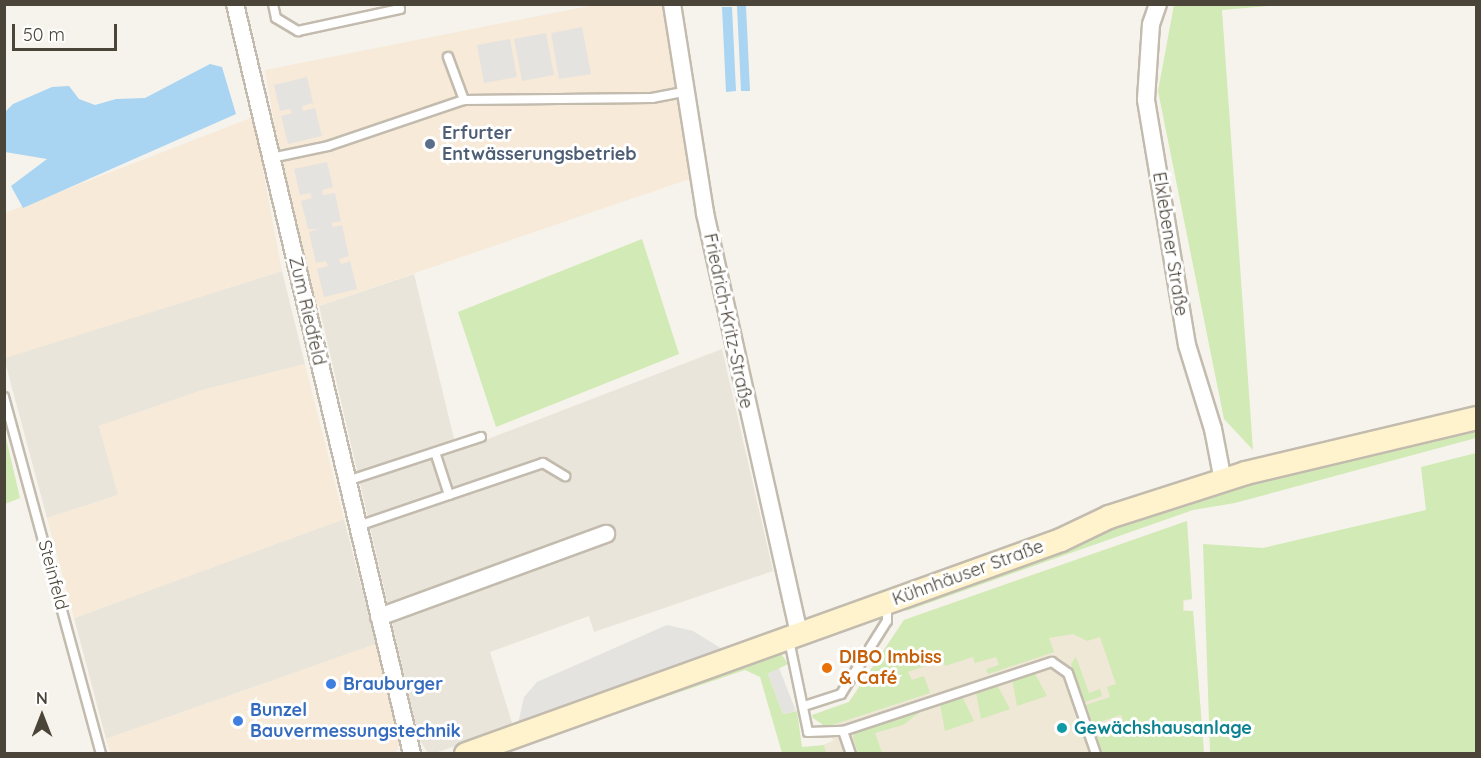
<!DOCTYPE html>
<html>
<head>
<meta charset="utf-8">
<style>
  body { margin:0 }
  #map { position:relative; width:1481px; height:758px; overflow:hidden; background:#f6f3ec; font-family:Quicksand,sans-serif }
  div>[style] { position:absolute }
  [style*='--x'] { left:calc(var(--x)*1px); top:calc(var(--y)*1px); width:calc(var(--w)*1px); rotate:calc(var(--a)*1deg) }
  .residential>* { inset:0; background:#eae5da }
  .commercial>* { inset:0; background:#f7ead8 }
  .education>* { inset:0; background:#efe8d6 }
  .green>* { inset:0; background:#d2eab5 }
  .parking>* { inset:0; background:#e5e3e0 }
  .water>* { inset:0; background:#a9d4f2 }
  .roads { filter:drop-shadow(2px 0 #c2bbae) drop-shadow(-2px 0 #c2bbae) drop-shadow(0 2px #c2bbae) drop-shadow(0 -2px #c2bbae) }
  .lane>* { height:8px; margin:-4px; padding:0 4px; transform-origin:4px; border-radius:4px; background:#fff }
  .street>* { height:16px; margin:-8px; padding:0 8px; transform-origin:8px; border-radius:8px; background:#fff }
  .secondary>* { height:22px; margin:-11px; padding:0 11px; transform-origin:11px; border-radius:11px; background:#fff3cd }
  .dots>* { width:16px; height:16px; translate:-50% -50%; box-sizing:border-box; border:3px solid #fff; border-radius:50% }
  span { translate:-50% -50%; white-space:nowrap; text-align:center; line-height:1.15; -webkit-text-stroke:6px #fff; paint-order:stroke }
  .service-label { font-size:18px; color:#4e5e75; font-weight:700 }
  .left { translate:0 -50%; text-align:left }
  .street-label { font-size:18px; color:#4b4439 }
  .food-label { font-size:18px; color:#c56008; font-weight:700 }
  .shop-label { font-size:18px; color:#366cbe; font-weight:700 }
  .culture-label { font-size:18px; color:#0d838f; font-weight:700 }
  .frame { position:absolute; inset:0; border:6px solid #4b4439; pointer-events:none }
  .north { position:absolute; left:12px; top:686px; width:60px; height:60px; -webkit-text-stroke:4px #fff; paint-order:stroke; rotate:0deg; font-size:16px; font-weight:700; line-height:24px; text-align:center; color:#4b4439 }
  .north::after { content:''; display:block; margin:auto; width:21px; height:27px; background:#4b4439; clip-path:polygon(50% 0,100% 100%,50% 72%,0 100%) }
  .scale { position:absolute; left:12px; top:24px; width:105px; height:27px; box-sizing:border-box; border:3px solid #4b4439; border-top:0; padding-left:8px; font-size:18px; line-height:21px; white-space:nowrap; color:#4b4439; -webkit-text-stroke:4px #fff; paint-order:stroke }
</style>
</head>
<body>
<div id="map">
  <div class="residential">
    <div style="clip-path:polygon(282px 271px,305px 364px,203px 390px,99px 426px,119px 495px,47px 518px,4px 358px)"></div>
    <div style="clip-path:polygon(414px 274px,457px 451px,722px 349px,773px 571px,594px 632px,589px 616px,490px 652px,513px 726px,435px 753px,428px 753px,419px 739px,319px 306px)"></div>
    <div style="clip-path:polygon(344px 519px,376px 644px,106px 739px,74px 618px)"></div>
  </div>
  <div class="commercial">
    <div style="clip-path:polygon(594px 5px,681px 5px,698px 176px,307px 310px,265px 70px)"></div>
    <div style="clip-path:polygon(253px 117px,282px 271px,5px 358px,5px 213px)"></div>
    <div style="clip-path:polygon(305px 364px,344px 519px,74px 618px,47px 518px,118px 495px,99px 426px,203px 390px)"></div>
    <div style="clip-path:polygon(376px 644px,401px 742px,395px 754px,111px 754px,106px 739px)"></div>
  </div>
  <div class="education">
    <div style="clip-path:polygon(1187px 521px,1192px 599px,1184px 601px,1184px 610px,1193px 611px,1204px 753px,822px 754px,820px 746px,833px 741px,823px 711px,849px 702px,904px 620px)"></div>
  </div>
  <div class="green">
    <div style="clip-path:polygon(1174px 5px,1282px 5px,1222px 10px,1253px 450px,1224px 419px,1158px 91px)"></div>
    <div style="clip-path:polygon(642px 239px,679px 354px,496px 427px,458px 312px)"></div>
    <div style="clip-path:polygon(1476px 425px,1476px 438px,1235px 503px,1193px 510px,906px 611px,910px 601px,1200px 498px)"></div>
    <div style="clip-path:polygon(5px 434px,20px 498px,5px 504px,4px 504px)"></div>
    <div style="clip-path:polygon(1476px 453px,1476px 753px,1210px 753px,1203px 544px,1263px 548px,1426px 510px,1421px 467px)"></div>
    <div style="clip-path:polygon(1187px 521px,1192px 599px,1183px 600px,1183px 611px,1193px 611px,1204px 753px,1103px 753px,1097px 737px,1116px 730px,1116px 723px,1123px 721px,1121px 715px,1093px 724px,1086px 705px,1110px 697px,1107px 687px,1116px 684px,1100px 637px,1087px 641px,1073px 634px,1049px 638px,1054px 652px,988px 674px,986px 669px,999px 665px,996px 657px,975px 663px,973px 657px,945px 666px,942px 660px,908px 672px,912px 680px,924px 676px,930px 693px,826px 727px,813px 718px,812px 715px,849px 702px,904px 620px)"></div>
    <div style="clip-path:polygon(780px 652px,788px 664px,768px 674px,783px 714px,797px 711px,802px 747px,824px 745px,826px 753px,782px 753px,760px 677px,745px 670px,497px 754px)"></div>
    <div style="clip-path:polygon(1076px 657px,1089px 693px,1100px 689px,1102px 696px,1085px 702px,1071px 664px)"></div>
    <div style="clip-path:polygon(1034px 672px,1047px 696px,1017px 706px,1012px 679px)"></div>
    <div style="clip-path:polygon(997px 685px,1010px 709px,981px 719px,976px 692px)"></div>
    <div style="clip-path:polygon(962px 696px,974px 721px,945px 731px,940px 704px)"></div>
    <div style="clip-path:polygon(916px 710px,919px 713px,903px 725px,875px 733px,882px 753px,858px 753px,853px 738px,855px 731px)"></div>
  </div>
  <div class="parking">
    <div style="clip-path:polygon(582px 27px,591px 74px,559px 79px,551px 33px)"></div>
    <div style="clip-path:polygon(546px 33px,554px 75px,522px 81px,514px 39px)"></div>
    <div style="clip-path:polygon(510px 39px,517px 77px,484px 83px,477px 45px)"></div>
    <div style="clip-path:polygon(307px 77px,313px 103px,302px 106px,303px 111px,315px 108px,322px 136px,288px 144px,281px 116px,292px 113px,290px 109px,280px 111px,274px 85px)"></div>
    <div style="clip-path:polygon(327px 162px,333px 187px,322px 190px,323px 195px,335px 193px,341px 221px,332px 223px,332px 227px,342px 225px,349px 256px,339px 259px,341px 264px,350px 261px,357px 289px,324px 297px,317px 269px,328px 266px,326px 261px,316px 263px,309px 232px,319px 229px,308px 229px,301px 201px,312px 198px,310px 193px,300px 195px,294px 169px)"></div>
    <div style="clip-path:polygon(667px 625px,693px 631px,727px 652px,517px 728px,524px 697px,537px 682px)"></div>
    <div style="clip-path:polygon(779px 668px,796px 711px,783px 714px,768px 674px)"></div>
  </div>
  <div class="water">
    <div style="clip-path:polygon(737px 6px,746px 6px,750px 91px,741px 91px)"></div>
    <div style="clip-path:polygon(722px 7px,732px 7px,736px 91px,726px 92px)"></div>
    <div style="clip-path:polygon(210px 64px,222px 67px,236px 114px,23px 208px,11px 186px,47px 159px,5px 152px,5px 112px,13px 104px,52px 87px,69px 86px,79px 99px,95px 105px,116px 99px,145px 98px)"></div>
  </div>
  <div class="roads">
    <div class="lane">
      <div style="--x:273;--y:4;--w:14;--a:78"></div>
      <div style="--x:276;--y:18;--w:26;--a:31"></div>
      <div style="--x:298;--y:31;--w:104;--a:-12.2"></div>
      <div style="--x:400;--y:9;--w:5;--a:-101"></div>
      <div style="--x:448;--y:57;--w:46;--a:69.6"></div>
      <div style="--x:271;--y:158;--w:58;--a:-11.9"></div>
      <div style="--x:328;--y:146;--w:144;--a:-18.7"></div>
      <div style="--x:464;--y:100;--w:188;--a:-0.6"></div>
      <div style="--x:652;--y:98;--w:33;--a:-11"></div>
      <div style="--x:4;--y:397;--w:370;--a:74.8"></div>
      <div style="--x:347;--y:481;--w:141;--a:-18.2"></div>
      <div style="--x:449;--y:495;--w:99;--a:-18.8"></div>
      <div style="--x:543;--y:463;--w:26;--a:31"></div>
      <div style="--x:358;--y:526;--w:96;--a:-18.8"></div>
      <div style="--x:449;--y:495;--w:45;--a:-108"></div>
      <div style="--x:789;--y:640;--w:94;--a:78.3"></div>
      <div style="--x:808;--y:732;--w:35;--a:-2"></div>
      <div style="--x:843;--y:731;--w:220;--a:-18.3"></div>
      <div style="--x:1052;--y:662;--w:19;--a:35"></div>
      <div style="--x:1068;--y:673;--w:86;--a:70.9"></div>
      <div style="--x:804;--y:706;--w:39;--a:-18"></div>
      <div style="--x:841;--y:694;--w:86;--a:-57.8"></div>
      <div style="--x:887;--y:621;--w:15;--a:-90"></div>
      <div style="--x:843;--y:731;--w:24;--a:71"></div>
    </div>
    <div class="street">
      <div style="--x:235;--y:4;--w:771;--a:76.72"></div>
      <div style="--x:672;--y:4;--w:212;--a:81"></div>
      <div style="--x:705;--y:213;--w:431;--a:77.4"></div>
      <div style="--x:1158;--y:4;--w:21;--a:109"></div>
      <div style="--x:1151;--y:24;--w:76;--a:93.8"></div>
      <div style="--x:1146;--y:100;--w:248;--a:80.5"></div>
      <div style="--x:1187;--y:345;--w:88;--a:72.8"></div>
      <div style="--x:1213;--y:429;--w:53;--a:79.1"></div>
      <div style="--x:379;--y:617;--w:242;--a:-20.1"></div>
    </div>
    <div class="secondary">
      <div style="--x:466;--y:754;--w:632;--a:-19.78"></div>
      <div style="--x:1061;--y:540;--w:53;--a:-25.6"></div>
      <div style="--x:1109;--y:517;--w:144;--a:-17.8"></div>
      <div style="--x:1246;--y:473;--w:236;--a:-13.4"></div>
    </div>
  </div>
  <div class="dots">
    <div style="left:430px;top:144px;background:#5c6f8a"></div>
    <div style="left:827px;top:668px;background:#e8710a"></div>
    <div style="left:331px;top:684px;background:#3f7fe0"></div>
    <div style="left:238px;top:721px;background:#3f7fe0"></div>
    <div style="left:1062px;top:728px;background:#0f9aa8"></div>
  </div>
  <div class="service-label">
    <span class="left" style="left:442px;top:144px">Erfurter<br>Entwässerungsbetrieb</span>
  </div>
  <div class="street-label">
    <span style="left:1170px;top:244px;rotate:81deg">Elxlebener Straße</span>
    <span style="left:307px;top:311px;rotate:77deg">Zum Riedfeld</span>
    <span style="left:728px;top:321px;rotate:78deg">Friedrich-Kritz-Straße</span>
    <span style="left:968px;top:573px;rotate:-20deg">Kühnhäuser Straße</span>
    <span style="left:53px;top:575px;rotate:75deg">Steinfeld</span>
  </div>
  <div class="food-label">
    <span class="left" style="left:839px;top:668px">DIBO Imbiss<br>&amp; Café</span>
  </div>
  <div class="shop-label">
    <span class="left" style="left:343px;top:684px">Brauburger</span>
    <span class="left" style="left:250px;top:721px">Bunzel<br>Bauvermessungstechnik</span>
  </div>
  <div class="culture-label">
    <span class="left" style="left:1074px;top:728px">Gewächshausanlage</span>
  </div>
  <div class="frame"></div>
  <div class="north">N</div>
  <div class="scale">50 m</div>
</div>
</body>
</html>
